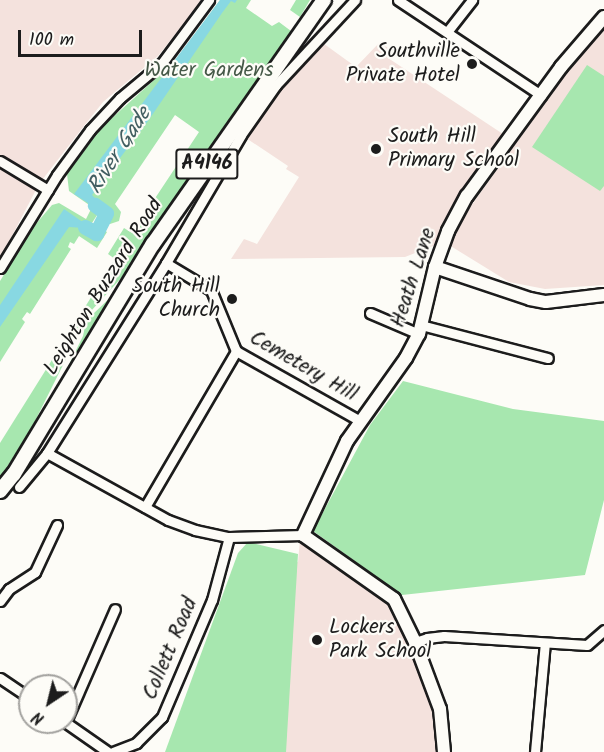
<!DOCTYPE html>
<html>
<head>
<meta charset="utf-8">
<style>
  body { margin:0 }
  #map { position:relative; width:604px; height:752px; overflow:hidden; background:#fdfcf7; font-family:Kalam,sans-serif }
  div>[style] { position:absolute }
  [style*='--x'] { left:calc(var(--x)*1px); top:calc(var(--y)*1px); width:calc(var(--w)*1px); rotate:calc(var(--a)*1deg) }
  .built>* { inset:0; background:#f4e2dd }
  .green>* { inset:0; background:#a7e7af }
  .water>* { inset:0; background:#88d8e2 }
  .river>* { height:15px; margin:-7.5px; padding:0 7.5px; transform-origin:7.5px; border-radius:7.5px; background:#88d8e2 }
  .roads { filter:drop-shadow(2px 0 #1c1c1c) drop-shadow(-2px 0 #1c1c1c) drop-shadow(0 2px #1c1c1c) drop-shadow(0 -2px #1c1c1c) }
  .street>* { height:9px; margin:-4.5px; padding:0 4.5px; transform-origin:4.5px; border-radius:4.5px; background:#fdfcf7 }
  .secondary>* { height:12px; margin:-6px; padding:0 6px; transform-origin:6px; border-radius:6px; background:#fdfcf7 }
  .primary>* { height:14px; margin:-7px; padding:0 7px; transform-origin:7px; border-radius:7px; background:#fdfcf7 }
  .dots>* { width:16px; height:16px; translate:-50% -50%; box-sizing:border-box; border:3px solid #fdfcf7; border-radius:50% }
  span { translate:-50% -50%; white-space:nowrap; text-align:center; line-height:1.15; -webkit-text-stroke:4.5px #fdfcf7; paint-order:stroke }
  .shield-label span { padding:2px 4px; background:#fdfcf7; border:2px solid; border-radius:4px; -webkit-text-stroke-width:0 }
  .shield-label { font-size:20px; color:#1c1c1c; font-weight:700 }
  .poi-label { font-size:21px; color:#1c1c1c }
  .right { translate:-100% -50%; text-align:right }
  .left { translate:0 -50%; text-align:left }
  .park-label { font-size:21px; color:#465948 }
  .street-label { font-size:21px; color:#1c1c1c }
  .water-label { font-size:22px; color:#425e61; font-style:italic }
  .north { position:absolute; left:18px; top:674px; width:60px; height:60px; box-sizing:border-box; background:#fdfcf7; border:2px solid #a3a29f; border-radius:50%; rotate:215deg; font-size:16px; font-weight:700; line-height:24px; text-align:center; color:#1c1c1c }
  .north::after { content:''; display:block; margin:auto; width:21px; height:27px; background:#1c1c1c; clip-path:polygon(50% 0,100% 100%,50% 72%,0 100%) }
  .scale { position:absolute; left:18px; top:30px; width:124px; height:27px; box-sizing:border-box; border:3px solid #1c1c1c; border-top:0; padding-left:8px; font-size:18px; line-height:21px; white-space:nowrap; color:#1c1c1c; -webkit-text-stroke:4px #fdfcf7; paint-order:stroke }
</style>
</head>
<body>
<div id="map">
  <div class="built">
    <div style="clip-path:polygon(0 0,202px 0,158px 56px,103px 102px,84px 126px,39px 184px,0 259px)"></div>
    <div style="clip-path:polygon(604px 27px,604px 285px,545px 289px,509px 282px,449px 245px,471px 206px,595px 33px)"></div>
    <div style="clip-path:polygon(320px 41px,356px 67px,380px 42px,392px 51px,388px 58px,503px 134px,452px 209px,438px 244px,405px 257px,231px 259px,244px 239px,257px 244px,299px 177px,286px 169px,288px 166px,246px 138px,287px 80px)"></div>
    <div style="clip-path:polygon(300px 539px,383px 596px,408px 630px,432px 700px,440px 752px,169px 752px,286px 561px,298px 562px)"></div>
  </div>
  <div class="green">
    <div style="clip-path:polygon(220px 0,251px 0,246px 8px,272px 26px,279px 22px,291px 31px,134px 264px,91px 311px,80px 315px,115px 259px,108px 254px,124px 228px,132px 233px,199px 132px,175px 115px,115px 204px,121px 212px,119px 221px,110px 224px,100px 218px,102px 214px,99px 212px,92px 223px,107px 232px,97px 248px,79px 236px,74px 244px,70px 242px,68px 247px,71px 249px,30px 314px,27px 312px,22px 319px,25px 322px,0 362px,0 281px,35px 225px,52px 205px,59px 203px,86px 219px,92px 207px,69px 191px,67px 174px,101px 128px,175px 61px)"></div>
    <div style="clip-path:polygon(296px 0,310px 0,300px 17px,290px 10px)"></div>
    <div style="clip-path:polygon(587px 65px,604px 76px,604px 186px,600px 191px,532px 147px)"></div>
    <div style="clip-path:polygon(118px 290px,54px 395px,83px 336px,85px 326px,91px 316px)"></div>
    <div style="clip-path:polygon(77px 320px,80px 329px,78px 335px,26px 439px,0 477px,0 443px)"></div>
    <div style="clip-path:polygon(403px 381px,513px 409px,604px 421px,604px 500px,585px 575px,402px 595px,313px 531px,370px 425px)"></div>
    <div style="clip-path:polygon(248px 542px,298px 554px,286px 752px,165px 752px,238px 553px)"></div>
  </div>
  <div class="water">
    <div style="clip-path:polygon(220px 0,237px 0,235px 3px,231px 1px,222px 13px,148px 121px,92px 195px,109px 213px,104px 220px,101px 218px,103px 213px,74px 194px)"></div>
    <div style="clip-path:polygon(64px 209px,94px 230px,97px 226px,101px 229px,97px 235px,84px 228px,69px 227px,0 327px,0 305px)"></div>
  </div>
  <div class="river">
    <div style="--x:85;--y:227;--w:13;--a:29"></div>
    <div style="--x:96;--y:233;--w:22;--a:-63"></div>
    <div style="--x:106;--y:213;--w:14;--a:-144"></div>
  </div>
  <div class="roads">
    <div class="street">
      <div style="--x:398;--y:0;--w:172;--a:33.6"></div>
      <div style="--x:447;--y:32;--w:41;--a:-52"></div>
      <div style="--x:0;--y:161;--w:56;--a:31.1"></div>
      <div style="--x:166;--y:263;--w:52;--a:31"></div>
      <div style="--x:211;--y:290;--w:66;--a:67.7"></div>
      <div style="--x:236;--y:351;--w:142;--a:29.4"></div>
      <div style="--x:0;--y:268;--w:109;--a:-58.5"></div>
      <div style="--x:57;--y:175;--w:56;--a:-53.7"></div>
      <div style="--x:90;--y:130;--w:44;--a:-46.8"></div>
      <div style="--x:120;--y:98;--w:55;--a:-39.8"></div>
      <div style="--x:162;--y:63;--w:79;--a:-53.3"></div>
      <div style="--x:370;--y:313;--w:53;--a:23.2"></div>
      <div style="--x:421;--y:325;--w:131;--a:14.6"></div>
      <div style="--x:47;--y:453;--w:138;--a:29"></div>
      <div style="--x:168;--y:520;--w:29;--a:20"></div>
      <div style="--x:195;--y:530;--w:35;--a:12"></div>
      <div style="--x:229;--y:537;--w:74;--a:-1.5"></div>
      <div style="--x:19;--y:487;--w:44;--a:-50.5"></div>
      <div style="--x:47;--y:453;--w:224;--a:-57.9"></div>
      <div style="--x:166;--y:263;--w:148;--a:-59.6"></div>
      <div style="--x:241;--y:135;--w:61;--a:-55"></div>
      <div style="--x:276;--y:85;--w:116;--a:-47.1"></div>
      <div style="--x:145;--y:507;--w:181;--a:-59.7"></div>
      <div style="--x:0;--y:601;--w:15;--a:-53"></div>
      <div style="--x:9;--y:589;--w:31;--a:-33"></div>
      <div style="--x:35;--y:572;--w:52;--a:-64.9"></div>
      <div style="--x:415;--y:642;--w:13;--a:-18"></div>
      <div style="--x:427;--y:638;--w:17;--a:-7"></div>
      <div style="--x:444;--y:636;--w:143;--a:3.6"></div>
      <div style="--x:587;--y:645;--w:23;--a:-41"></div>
      <div style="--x:0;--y:678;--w:36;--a:34"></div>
      <div style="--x:66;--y:721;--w:122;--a:-66.4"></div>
      <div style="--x:65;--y:722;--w:52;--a:34.9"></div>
      <div style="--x:113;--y:752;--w:25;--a:-21"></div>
      <div style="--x:136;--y:743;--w:37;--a:-45"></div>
      <div style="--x:162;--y:717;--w:127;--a:-66.9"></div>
      <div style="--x:212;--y:600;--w:65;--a:-74.9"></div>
      <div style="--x:535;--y:752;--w:109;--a:-84.8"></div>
    </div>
    <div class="secondary">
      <div style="--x:435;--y:267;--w:100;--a:18.6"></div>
      <div style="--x:530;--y:299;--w:16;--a:11"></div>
      <div style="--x:546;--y:302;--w:58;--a:-6.9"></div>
      <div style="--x:444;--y:752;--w:43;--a:-95.3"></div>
      <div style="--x:440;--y:709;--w:72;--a:-110.5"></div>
      <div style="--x:415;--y:642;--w:48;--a:-116"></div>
      <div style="--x:394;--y:599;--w:111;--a:-144.9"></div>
      <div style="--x:303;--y:535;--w:104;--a:-64.9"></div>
      <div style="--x:347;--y:441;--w:102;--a:-54.6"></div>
      <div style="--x:406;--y:358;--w:27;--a:-62"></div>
      <div style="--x:419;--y:334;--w:69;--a:-76.6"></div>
      <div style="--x:435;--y:267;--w:38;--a:-70"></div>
      <div style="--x:448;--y:231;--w:40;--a:-62"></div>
      <div style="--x:467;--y:196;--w:160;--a:-53.9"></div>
      <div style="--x:561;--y:67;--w:66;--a:-49.3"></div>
    </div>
    <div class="primary">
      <div style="--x:0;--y:491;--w:22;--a:-51"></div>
      <div style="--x:14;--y:474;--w:269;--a:-58.9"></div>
      <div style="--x:153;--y:244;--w:298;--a:-55"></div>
    </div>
  </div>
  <div class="dots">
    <div style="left:472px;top:64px;background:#1c1c1c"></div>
    <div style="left:376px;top:149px;background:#1c1c1c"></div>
    <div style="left:232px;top:299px;background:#1c1c1c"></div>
    <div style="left:317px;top:640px;background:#1c1c1c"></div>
  </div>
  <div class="shield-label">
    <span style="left:207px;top:164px">A4146</span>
  </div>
  <div class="poi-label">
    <span class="right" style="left:460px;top:64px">Southville<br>Private Hotel</span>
    <span class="left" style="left:388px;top:149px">South Hill<br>Primary School</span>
    <span class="right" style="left:220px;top:299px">South Hill<br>Church</span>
    <span class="left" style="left:329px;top:640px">Lockers<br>Park School</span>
  </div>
  <div class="park-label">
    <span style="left:209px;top:71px">Water Gardens</span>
  </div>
  <div class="street-label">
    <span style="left:414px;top:278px;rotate:-72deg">Heath Lane</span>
    <span style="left:104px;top:287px;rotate:-58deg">Leighton Buzzard Road</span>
    <span style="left:303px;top:367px;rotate:30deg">Cemetery Hill</span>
    <span style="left:171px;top:649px;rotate:-67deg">Collett Road</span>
  </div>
  <div class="water-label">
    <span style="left:120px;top:151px;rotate:-57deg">River Gade</span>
  </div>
  <div class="north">N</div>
  <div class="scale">100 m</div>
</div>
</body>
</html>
